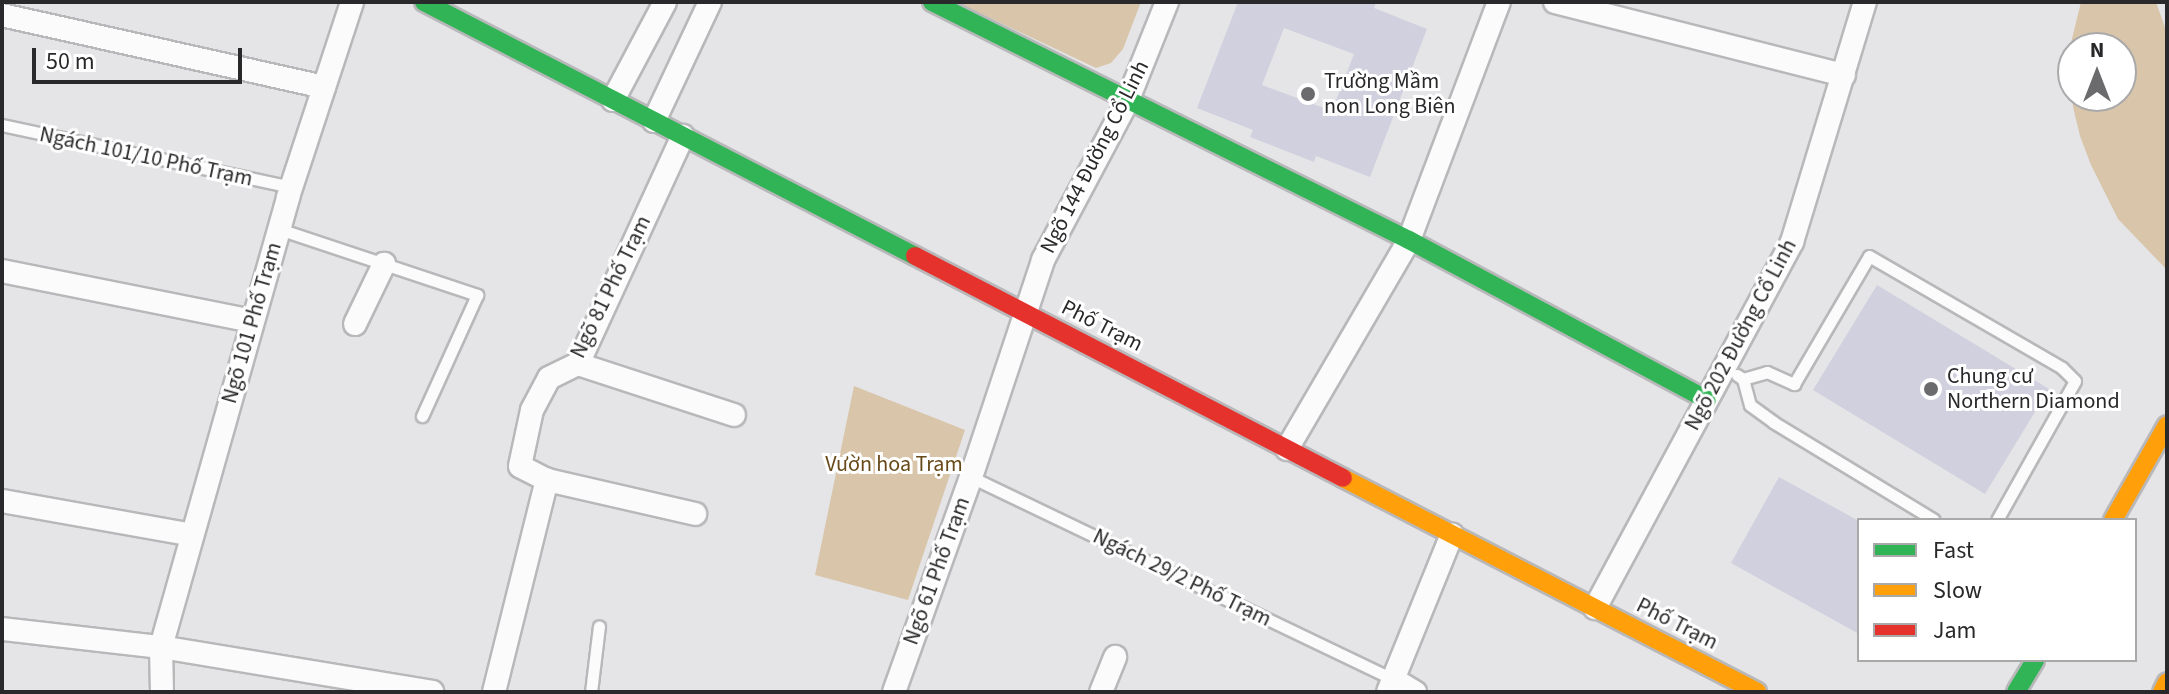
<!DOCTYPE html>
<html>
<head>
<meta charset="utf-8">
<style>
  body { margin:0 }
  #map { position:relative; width:2169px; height:694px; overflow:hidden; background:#e5e5e8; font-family:"Source Sans 3",sans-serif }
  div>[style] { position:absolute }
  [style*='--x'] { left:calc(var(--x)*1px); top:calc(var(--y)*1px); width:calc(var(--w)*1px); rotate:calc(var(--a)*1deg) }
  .green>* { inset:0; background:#d8c5aa }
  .building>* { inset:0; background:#d0d0de }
  .roads { filter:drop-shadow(2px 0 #b8b8ba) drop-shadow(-2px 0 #b8b8ba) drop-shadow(0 2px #b8b8ba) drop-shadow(0 -2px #b8b8ba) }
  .lane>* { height:11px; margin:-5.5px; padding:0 5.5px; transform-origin:5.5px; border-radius:5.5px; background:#fbfbfc }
  .street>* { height:22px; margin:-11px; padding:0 11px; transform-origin:11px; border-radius:11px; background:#fbfbfc }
  .fast>* { height:18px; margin:-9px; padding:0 9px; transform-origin:9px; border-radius:9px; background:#30b455 }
  .slow>* { height:18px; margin:-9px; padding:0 9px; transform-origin:9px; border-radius:9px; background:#ff9f0a }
  .jam>* { height:18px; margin:-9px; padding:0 9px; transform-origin:9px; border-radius:9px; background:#e5322d }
  .dots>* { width:22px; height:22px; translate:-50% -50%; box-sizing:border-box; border:4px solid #fff; border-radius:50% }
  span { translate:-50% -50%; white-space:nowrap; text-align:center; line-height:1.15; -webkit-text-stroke:6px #fff; paint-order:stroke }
  .poi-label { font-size:22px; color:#29292b }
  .left { translate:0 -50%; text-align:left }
  .street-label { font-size:22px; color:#29292b }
  .park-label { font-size:22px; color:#684a1a }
  .frame { position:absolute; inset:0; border:4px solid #29292b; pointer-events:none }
  .legend { position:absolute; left:1857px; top:518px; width:280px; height:144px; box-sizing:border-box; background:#fff; border:2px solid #a9a9aa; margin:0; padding:10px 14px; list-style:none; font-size:24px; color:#29292b }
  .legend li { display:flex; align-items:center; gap:16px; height:40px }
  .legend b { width:40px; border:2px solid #a9a9aa }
  .north { position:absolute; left:2057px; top:32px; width:80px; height:80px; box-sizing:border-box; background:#fff; border:2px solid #a9a9aa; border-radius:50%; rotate:0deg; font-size:22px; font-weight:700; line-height:32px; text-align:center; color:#29292b }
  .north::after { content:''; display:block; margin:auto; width:28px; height:36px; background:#6b6b6d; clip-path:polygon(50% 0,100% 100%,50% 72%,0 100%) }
  .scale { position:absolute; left:32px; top:48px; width:210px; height:36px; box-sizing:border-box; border:4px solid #29292b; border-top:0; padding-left:10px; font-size:24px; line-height:28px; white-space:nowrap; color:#29292b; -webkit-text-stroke:6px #fff; paint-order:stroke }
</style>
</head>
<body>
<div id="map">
  <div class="green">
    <div style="clip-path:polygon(956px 2px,1141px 2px,1123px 49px,1111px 63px,1096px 68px)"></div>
    <div style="clip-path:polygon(evenodd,2081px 2px,2156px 2px,2167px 33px,2167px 270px,2118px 219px,2091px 165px,2080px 136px,2073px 107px,2069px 51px,2081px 2px,2073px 48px,2121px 48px,2121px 96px,2073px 96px,2073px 48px)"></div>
    <div style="clip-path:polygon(854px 386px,965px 430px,908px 600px,815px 575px)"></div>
  </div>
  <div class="building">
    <div style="clip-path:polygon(evenodd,1238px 2px,1376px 2px,1374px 8px,1427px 29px,1370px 177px,1316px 156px,1314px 162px,1250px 137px,1253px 130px,1197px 108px,1238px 2px,1284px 28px,1354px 54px,1332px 111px,1262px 85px,1284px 28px)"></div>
    <div style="clip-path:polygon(1877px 285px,2049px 389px,1985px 494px,1813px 390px)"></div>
    <div style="clip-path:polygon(1779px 477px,1859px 521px,1859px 634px,1731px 563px)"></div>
  </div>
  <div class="roads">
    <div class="lane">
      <div style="--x:2;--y:125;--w:296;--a:12.1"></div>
      <div style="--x:279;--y:229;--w:209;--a:18.4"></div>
      <div style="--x:477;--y:295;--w:133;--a:114.4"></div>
      <div style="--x:1737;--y:375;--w:7;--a:34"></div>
      <div style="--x:1743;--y:379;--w:27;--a:75"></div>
      <div style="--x:1750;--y:405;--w:29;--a:36"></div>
      <div style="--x:1773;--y:422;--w:188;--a:31.3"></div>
      <div style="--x:1743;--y:379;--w:25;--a:-16"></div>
      <div style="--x:1767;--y:372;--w:30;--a:24"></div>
      <div style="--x:1794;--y:384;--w:148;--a:-59.6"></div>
      <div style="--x:1869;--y:256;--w:223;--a:30.1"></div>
      <div style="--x:2062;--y:368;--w:18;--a:45"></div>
      <div style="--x:2075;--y:381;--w:159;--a:119.3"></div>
      <div style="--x:971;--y:477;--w:468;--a:25.6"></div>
      <div style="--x:591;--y:692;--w:66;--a:-83.1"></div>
    </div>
    <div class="street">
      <div style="--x:1555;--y:2;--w:298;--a:14.2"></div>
      <div style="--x:2;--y:15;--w:330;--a:12.6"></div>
      <div style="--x:613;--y:100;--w:111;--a:-62"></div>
      <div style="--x:654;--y:121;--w:132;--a:-64.8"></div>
      <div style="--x:2;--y:271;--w:255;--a:11.3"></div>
      <div style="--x:355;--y:324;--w:67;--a:-64.2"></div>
      <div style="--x:578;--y:364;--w:164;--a:18.1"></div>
      <div style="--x:1287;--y:449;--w:242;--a:-59.7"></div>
      <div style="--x:1409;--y:240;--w:254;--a:-69.3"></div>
      <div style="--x:547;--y:480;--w:152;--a:12.9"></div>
      <div style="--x:2;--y:501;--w:193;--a:10.1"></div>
      <div style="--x:1595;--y:608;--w:416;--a:-61.7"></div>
      <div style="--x:1792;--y:242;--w:251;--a:-73.1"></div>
      <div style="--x:2;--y:629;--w:160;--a:6.5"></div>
      <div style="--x:161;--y:647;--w:275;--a:9.4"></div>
      <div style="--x:1393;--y:679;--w:26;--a:31"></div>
      <div style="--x:162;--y:692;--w:45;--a:-91.3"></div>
      <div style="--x:161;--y:647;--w:468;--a:-74.2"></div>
      <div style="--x:288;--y:197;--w:205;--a:-71.8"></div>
      <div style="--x:494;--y:692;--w:219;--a:-76"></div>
      <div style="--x:547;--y:480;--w:30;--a:-153"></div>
      <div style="--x:520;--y:466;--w:57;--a:-77.9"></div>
      <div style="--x:532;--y:410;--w:36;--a:-62"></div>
      <div style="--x:549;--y:378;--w:32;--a:-26"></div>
      <div style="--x:578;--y:364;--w:251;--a:-65.3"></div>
      <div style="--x:894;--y:692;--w:228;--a:-70.3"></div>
      <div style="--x:971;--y:477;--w:229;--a:-71.6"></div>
      <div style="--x:1043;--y:260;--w:179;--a:-62"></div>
      <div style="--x:1127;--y:102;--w:108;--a:-68.2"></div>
      <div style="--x:1101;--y:692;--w:38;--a:-68"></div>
      <div style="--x:1388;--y:692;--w:170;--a:-67.9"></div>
    </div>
    <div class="fast">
      <div style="--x:424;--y:2;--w:553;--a:27.35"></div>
      <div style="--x:932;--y:2;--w:533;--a:26.52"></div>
      <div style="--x:1409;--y:240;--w:338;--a:28.2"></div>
      <div style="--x:2016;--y:692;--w:37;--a:-59"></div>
    </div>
    <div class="slow">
      <div style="--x:1343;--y:478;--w:466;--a:27.3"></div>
      <div style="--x:2113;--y:520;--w:109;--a:-60.4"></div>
      <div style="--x:2162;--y:692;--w:11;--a:-63"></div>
    </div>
    <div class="jam">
      <div style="--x:915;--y:256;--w:482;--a:27.4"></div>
    </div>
  </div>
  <div class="dots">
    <div style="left:1308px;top:94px;background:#6b6b6d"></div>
    <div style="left:1931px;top:389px;background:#6b6b6d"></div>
  </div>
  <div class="poi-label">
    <span class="left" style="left:1324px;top:94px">Trường Mầm<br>non Long Biên</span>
    <span class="left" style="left:1947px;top:389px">Chung cư<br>Northern Diamond</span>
  </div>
  <div class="street-label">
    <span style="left:146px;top:157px;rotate:12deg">Ngách 101/10 Phố Trạm</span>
    <span style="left:1095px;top:157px;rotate:-63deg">Ngõ 144 Đường Cổ Linh</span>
    <span style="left:611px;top:287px;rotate:-64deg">Ngõ 81 Phố Trạm</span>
    <span style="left:252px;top:323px;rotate:-74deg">Ngõ 101 Phố Trạm</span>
    <span style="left:1102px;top:326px;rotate:27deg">Phố Trạm</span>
    <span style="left:1741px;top:335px;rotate:-62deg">Ngõ 202 Đường Cổ Linh</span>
    <span style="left:937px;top:571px;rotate:-70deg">Ngõ 61 Phố Trạm</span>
    <span style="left:1182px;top:578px;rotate:26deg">Ngách 29/2 Phố Trạm</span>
    <span style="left:1677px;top:624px;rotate:27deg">Phố Trạm</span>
  </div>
  <div class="park-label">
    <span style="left:894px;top:465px">Vườn hoa Trạm</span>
  </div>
  <div class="frame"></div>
  <ul class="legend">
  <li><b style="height:10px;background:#30b455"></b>Fast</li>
  <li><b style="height:10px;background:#ff9f0a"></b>Slow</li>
  <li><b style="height:10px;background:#e5322d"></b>Jam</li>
  </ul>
  <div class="north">N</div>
  <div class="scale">50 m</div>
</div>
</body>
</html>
